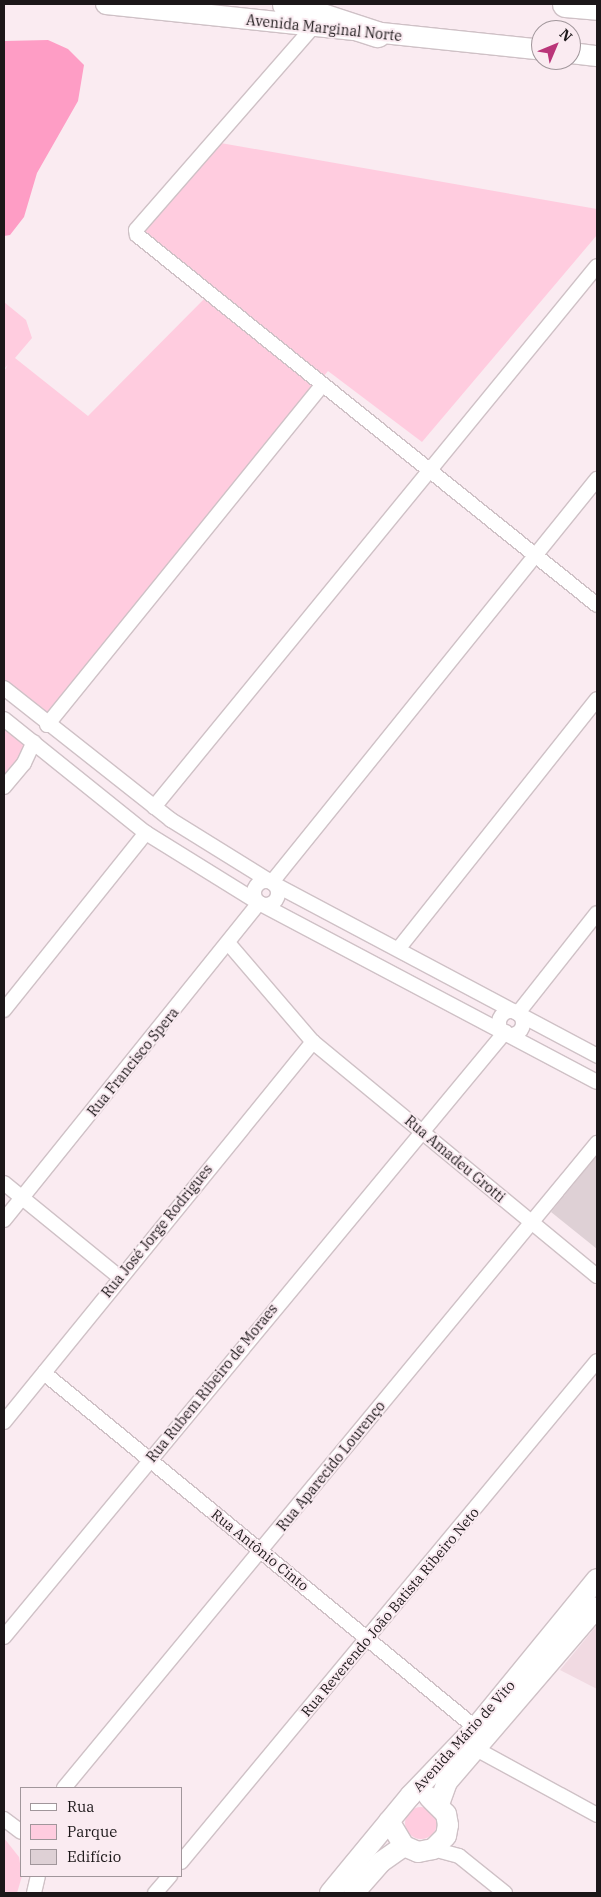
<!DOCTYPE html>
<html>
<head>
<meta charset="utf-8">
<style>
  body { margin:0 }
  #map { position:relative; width:601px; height:1897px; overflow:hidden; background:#faebf1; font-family:"IBM Plex Serif",serif }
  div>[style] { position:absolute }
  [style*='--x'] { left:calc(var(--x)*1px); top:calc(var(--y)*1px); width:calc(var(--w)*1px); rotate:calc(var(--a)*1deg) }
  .built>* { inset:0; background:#f1dae2 }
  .green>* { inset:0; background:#ffccdf }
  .round { border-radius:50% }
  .forest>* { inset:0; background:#fe9dc5 }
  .shadow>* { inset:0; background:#0003 }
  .building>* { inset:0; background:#ded0d5 }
  .roads { filter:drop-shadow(1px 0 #cfc1c6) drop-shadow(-1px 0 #cfc1c6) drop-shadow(0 1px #cfc1c6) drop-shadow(0 -1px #cfc1c6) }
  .street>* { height:14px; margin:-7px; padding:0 7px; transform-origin:7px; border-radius:7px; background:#fff }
  .street>.ring { margin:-7px; padding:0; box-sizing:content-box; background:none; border:14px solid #fff; border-radius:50% }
  .secondary>* { height:20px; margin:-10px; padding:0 10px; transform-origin:10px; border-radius:10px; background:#fff }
  .highway>* { height:25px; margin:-12.5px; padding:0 12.5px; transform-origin:12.5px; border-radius:12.5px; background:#fff }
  span { translate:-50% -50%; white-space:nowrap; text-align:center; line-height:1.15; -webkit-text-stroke:4px #faebf1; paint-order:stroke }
  .street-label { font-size:14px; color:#1c1719 }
  .frame { position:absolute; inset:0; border:5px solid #1c1719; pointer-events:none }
  .legend { position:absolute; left:20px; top:1787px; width:162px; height:90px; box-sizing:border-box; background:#faebf1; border:1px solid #a1969b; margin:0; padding:6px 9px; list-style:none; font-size:15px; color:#1c1719 }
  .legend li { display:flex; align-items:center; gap:10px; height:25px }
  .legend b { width:25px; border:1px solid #a1969b }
  .north { position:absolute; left:531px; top:20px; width:50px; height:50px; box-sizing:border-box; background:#faebf1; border:1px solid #a1969b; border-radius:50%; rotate:45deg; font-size:14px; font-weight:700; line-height:20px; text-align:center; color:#1c1719 }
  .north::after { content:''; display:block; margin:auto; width:18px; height:22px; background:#ba3579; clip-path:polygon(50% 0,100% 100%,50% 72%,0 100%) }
</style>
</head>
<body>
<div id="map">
  <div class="built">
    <div style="clip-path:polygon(597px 1625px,597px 1689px,560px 1670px)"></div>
  </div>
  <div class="green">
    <div style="clip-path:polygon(215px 142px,597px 209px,597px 235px,422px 442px,328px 371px,44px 720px,4px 685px,4px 371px,8px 365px,4px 369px,4px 302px,26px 320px,32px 338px,15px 358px,88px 416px,209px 294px,138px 233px)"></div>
    <div style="clip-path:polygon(4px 718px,31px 739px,4px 787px)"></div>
    <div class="round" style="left:405px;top:1807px;width:32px;height:32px"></div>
    <div style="clip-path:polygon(4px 1838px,19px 1857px,22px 1876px,17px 1893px,4px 1893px)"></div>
  </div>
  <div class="forest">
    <div style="clip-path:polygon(48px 40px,68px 49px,84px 65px,78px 101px,37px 173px,24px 217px,10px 235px,4px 236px,4px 41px)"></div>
  </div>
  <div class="shadow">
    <div style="clip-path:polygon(597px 1157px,597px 1247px,553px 1212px)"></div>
  </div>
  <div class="building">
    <div style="clip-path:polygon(597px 1155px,597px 1249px,551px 1212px)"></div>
  </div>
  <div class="roads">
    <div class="street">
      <div style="--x:313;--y:27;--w:269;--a:131.1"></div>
      <div style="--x:136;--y:230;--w:5;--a:79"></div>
      <div style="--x:137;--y:235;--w:590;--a:38.81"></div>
      <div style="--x:4;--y:688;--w:213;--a:38.3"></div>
      <div style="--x:171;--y:820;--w:123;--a:31.8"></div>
      <div style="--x:276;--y:885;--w:364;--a:28"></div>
      <div style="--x:4;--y:719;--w:182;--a:38.8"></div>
      <div style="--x:146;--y:833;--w:133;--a:31.8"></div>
      <div style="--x:259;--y:903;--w:382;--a:27.9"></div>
      <div style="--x:47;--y:725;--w:435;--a:-51"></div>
      <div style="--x:4;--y:787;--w:31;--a:-50"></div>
      <div style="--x:24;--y:763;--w:23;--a:-65"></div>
      <div style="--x:154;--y:807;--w:699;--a:-50.69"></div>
      <div class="ring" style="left:254px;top:881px;width:10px;height:10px"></div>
      <div style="--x:272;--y:882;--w:518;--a:-51.12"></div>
      <div style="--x:229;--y:944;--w:129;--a:49.4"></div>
      <div style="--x:313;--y:1042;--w:368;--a:39.5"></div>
      <div style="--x:399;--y:948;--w:318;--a:-51.5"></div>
      <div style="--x:4;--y:1010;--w:227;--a:-51.3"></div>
      <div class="ring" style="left:499px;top:1011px;width:10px;height:10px"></div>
      <div style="--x:518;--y:1013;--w:127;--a:-51.7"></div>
      <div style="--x:4;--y:1183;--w:147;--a:39.2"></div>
      <div style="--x:4;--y:1220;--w:407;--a:-51.2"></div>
      <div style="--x:44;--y:1373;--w:567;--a:39.42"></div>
      <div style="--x:4;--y:1422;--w:490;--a:-50.9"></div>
      <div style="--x:4;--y:1637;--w:786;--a:-50.37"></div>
      <div style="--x:467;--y:1744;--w:148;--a:28.6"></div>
      <div style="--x:64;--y:1788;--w:837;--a:-50.43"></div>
      <div style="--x:4;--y:1819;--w:21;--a:37"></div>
      <div style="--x:433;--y:1849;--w:27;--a:15"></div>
      <div style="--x:459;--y:1856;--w:59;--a:38.8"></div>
      <div style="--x:181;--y:1862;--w:651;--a:-50.3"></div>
      <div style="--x:34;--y:1893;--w:17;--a:-77"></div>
      <div style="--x:155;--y:1893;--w:23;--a:-49"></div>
    </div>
    <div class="secondary">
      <div style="--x:106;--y:4;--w:437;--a:6"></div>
      <div style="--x:571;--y:53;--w:26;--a:7"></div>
      <div style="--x:439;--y:1804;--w:23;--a:-70"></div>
      <div style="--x:447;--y:1782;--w:230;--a:-49.4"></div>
      <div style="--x:389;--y:1821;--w:29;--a:59"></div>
      <div style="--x:404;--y:1846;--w:15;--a:23"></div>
      <div style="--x:418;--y:1852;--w:15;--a:-11"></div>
      <div style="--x:433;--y:1849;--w:18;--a:-45"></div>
      <div style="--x:446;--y:1836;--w:11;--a:-80"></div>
      <div style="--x:448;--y:1825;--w:11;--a:-100"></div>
      <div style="--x:446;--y:1814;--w:24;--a:-135"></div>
      <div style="--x:330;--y:1893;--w:126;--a:-50.5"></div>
      <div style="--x:410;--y:1796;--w:95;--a:-46.3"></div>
      <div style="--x:476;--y:1727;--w:191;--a:-50.7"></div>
      <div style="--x:354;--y:1893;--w:41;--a:-48.9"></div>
      <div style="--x:381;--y:1862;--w:28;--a:-35"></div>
    </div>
    <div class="highway">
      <div style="--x:285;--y:4;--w:97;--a:18.1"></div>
      <div style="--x:565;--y:4;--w:32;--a:5"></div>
    </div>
  </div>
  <div class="street-label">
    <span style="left:324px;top:28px;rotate:6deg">Avenida Marginal Norte</span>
    <span style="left:133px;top:1062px;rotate:-51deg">Rua Francisco Spera</span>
    <span style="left:455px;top:1159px;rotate:40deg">Rua Amadeu Grotti</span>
    <span style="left:157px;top:1231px;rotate:-51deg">Rua José Jorge Rodrigues</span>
    <span style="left:212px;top:1383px;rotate:-51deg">Rua Rubem Ribeiro de Moraes</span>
    <span style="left:331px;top:1466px;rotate:-51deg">Rua Aparecido Lourenço</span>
    <span style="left:260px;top:1550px;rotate:39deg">Rua Antônio Cinto</span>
    <span style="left:390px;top:1612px;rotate:-50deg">Rua Reverendo João Batista Ribeiro Neto</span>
    <span style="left:464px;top:1736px;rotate:-48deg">Avenida Mário de Vito</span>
  </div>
  <div class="frame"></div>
  <ul class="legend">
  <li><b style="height:6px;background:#fff"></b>Rua</li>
  <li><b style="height:14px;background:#ffccdf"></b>Parque</li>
  <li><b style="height:14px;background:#ded0d5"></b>Edifício</li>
  </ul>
  <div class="north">N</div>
</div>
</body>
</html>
